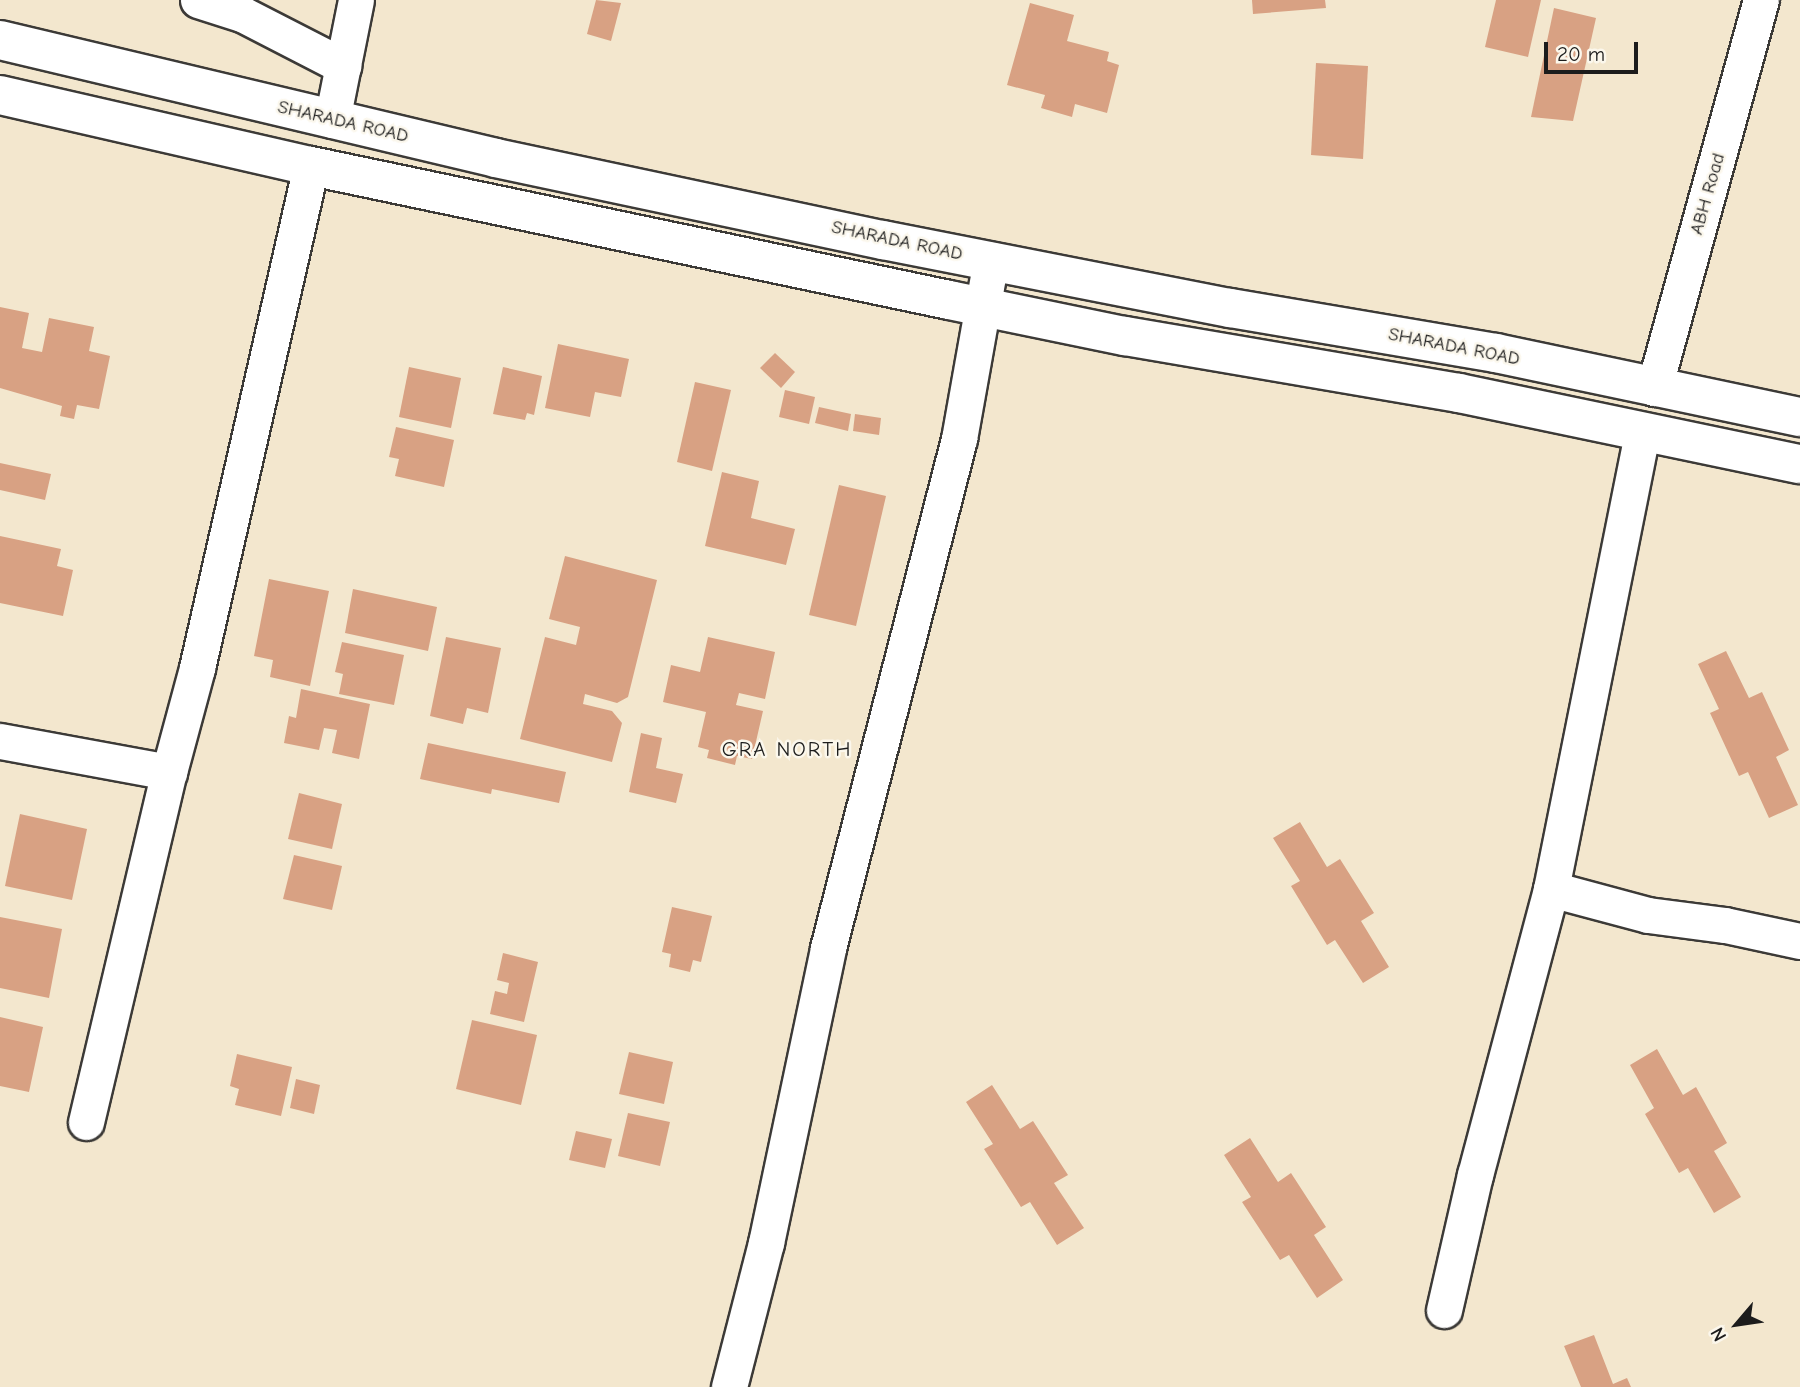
<!DOCTYPE html>
<html>
<head>
<meta charset="utf-8">
<style>
  body { margin:0 }
  #map { position:relative; width:1800px; height:1387px; overflow:hidden; background:#f3e7ce; font-family:"Comic Neue",sans-serif }
  div>[style] { position:absolute }
  [style*='--x'] { left:calc(var(--x)*1px); top:calc(var(--y)*1px); width:calc(var(--w)*1px); rotate:calc(var(--a)*1deg) }
  .building>* { inset:0; background:#d8a183 }
  .roads { filter:drop-shadow(2px 0 #3c3a37) drop-shadow(-2px 0 #3c3a37) drop-shadow(0 2px #3c3a37) drop-shadow(0 -2px #3c3a37) }
  .street>* { height:35px; margin:-17.5px; padding:0 17.5px; transform-origin:17.5px; border-radius:17.5px; background:#fff }
  .primary>* { height:38px; margin:-19px; padding:0 19px; transform-origin:19px; border-radius:19px; background:#fff }
  span { translate:-50% -50%; white-space:nowrap; text-align:center; line-height:1.15; -webkit-text-stroke:5px #fbf7ec; paint-order:stroke }
  .street-label { font-size:19px; color:#1c1c1c }
  .neighbourhood-label { font-size:21px; color:#1c1c1c; letter-spacing:2px }
  .north { position:absolute; left:1702px; top:1289px; width:70px; height:70px; -webkit-text-stroke:5px #fbf7ec; paint-order:stroke; rotate:241deg; font-size:19px; font-weight:700; line-height:28px; text-align:center; color:#1c1c1c }
  .north::after { content:''; display:block; margin:auto; width:24px; height:32px; background:#1c1c1c; clip-path:polygon(50% 0,100% 100%,50% 72%,0 100%) }
  .scale { position:absolute; left:1544px; top:42px; width:94px; height:32px; box-sizing:border-box; border:4px solid #1c1c1c; border-top:0; padding-left:9px; font-size:21px; line-height:24px; white-space:nowrap; color:#1c1c1c; -webkit-text-stroke:5px #fbf7ec; paint-order:stroke }
</style>
</head>
<body>
<div id="map">
  <div class="building">
    <div style="clip-path:polygon(596px 0,621px 3px,611px 41px,587px 34px)"></div>
    <div style="clip-path:polygon(1252px 0,1325px 0,1326px 8px,1253px 14px)"></div>
    <div style="clip-path:polygon(1496px 0,1541px 0,1528px 57px,1485px 47px)"></div>
    <div style="clip-path:polygon(1030px 3px,1074px 15px,1067px 41px,1109px 52px,1107px 61px,1119px 65px,1107px 113px,1075px 104px,1072px 117px,1041px 108px,1045px 95px,1007px 85px)"></div>
    <div style="clip-path:polygon(1554px 8px,1596px 18px,1573px 121px,1531px 117px)"></div>
    <div style="clip-path:polygon(1316px 63px,1368px 66px,1363px 159px,1311px 155px)"></div>
    <div style="clip-path:polygon(0 307px,29px 313px,22px 348px,42px 352px,49px 318px,94px 327px,89px 351px,110px 356px,99px 409px,77px 405px,74px 419px,60px 416px,62px 406px,0 388px)"></div>
    <div style="clip-path:polygon(558px 344px,629px 359px,621px 397px,595px 392px,590px 417px,545px 408px)"></div>
    <div style="clip-path:polygon(775px 353px,795px 372px,781px 388px,760px 368px)"></div>
    <div style="clip-path:polygon(409px 367px,461px 378px,451px 428px,399px 417px)"></div>
    <div style="clip-path:polygon(503px 367px,542px 376px,534px 415px,527px 413px,525px 420px,493px 414px)"></div>
    <div style="clip-path:polygon(695px 382px,731px 390px,712px 471px,677px 462px)"></div>
    <div style="clip-path:polygon(785px 390px,815px 397px,809px 424px,779px 417px)"></div>
    <div style="clip-path:polygon(819px 407px,851px 414px,848px 431px,815px 423px)"></div>
    <div style="clip-path:polygon(855px 414px,881px 418px,879px 435px,853px 431px)"></div>
    <div style="clip-path:polygon(396px 427px,454px 440px,444px 487px,395px 476px,399px 459px,389px 457px)"></div>
    <div style="clip-path:polygon(0 463px,51px 474px,45px 500px,0 490px)"></div>
    <div style="clip-path:polygon(722px 472px,759px 481px,751px 518px,795px 529px,786px 565px,705px 546px)"></div>
    <div style="clip-path:polygon(839px 485px,886px 496px,856px 626px,809px 615px)"></div>
    <div style="clip-path:polygon(0 536px,61px 549px,57px 566px,73px 570px,63px 616px,0 603px)"></div>
    <div style="clip-path:polygon(565px 556px,657px 580px,628px 697px,617px 703px,585px 694px,583px 704px,612px 711px,622px 723px,612px 762px,520px 739px,545px 637px,576px 645px,580px 627px,549px 619px)"></div>
    <div style="clip-path:polygon(269px 579px,329px 591px,310px 686px,270px 677px,273px 660px,254px 656px)"></div>
    <div style="clip-path:polygon(353px 589px,437px 607px,428px 651px,345px 633px)"></div>
    <div style="clip-path:polygon(446px 637px,501px 648px,488px 713px,467px 708px,463px 724px,430px 716px)"></div>
    <div style="clip-path:polygon(708px 637px,775px 652px,765px 699px,739px 693px,736px 705px,763px 711px,752px 759px,737px 756px,735px 765px,707px 758px,709px 750px,698px 747px,706px 712px,663px 702px,671px 665px,700px 672px)"></div>
    <div style="clip-path:polygon(342px 642px,404px 655px,394px 705px,339px 694px,343px 674px,335px 672px)"></div>
    <div style="clip-path:polygon(1726px 651px,1749px 698px,1762px 692px,1789px 750px,1776px 757px,1798px 805px,1769px 818px,1748px 772px,1739px 776px,1710px 713px,1719px 709px,1698px 664px)"></div>
    <div style="clip-path:polygon(301px 689px,370px 704px,359px 759px,332px 753px,337px 730px,324px 728px,319px 750px,284px 743px,289px 716px,296px 718px)"></div>
    <div style="clip-path:polygon(641px 733px,662px 738px,656px 768px,683px 774px,676px 803px,629px 792px)"></div>
    <div style="clip-path:polygon(428px 743px,566px 772px,559px 803px,492px 789px,491px 794px,420px 779px)"></div>
    <div style="clip-path:polygon(299px 793px,342px 804px,332px 849px,288px 839px)"></div>
    <div style="clip-path:polygon(20px 814px,87px 829px,72px 900px,5px 886px)"></div>
    <div style="clip-path:polygon(1300px 822px,1327px 867px,1340px 859px,1374px 913px,1361px 921px,1389px 967px,1363px 983px,1335px 940px,1327px 945px,1291px 886px,1300px 881px,1273px 838px)"></div>
    <div style="clip-path:polygon(294px 855px,342px 866px,332px 910px,283px 899px)"></div>
    <div style="clip-path:polygon(672px 907px,712px 916px,701px 962px,693px 960px,690px 972px,669px 967px,671px 954px,662px 952px)"></div>
    <div style="clip-path:polygon(0 917px,62px 929px,49px 998px,0 988px)"></div>
    <div style="clip-path:polygon(503px 953px,538px 962px,524px 1022px,490px 1014px,495px 991px,507px 994px,509px 983px,497px 980px)"></div>
    <div style="clip-path:polygon(0 1017px,43px 1027px,29px 1092px,0 1086px)"></div>
    <div style="clip-path:polygon(472px 1020px,537px 1035px,521px 1105px,456px 1089px)"></div>
    <div style="clip-path:polygon(1657px 1049px,1683px 1095px,1696px 1087px,1727px 1143px,1714px 1151px,1741px 1197px,1714px 1213px,1688px 1168px,1679px 1173px,1645px 1114px,1654px 1108px,1630px 1065px)"></div>
    <div style="clip-path:polygon(629px 1052px,673px 1062px,664px 1104px,619px 1094px)"></div>
    <div style="clip-path:polygon(237px 1054px,292px 1067px,281px 1116px,235px 1105px,239px 1089px,230px 1086px)"></div>
    <div style="clip-path:polygon(296px 1079px,320px 1085px,314px 1114px,290px 1108px)"></div>
    <div style="clip-path:polygon(992px 1085px,1020px 1129px,1033px 1121px,1068px 1175px,1054px 1183px,1084px 1228px,1057px 1245px,1030px 1202px,1021px 1207px,984px 1149px,993px 1144px,966px 1102px)"></div>
    <div style="clip-path:polygon(628px 1113px,670px 1122px,660px 1166px,618px 1156px)"></div>
    <div style="clip-path:polygon(576px 1131px,612px 1139px,605px 1168px,569px 1160px)"></div>
    <div style="clip-path:polygon(1250px 1138px,1278px 1182px,1291px 1173px,1326px 1227px,1314px 1235px,1343px 1280px,1317px 1298px,1289px 1255px,1280px 1260px,1242px 1202px,1251px 1197px,1224px 1155px)"></div>
    <div style="clip-path:polygon(1594px 1335px,1613px 1384px,1627px 1378px,1631px 1387px,1581px 1387px,1564px 1346px)"></div>
  </div>
  <div class="roads">
    <div class="street">
      <div style="--x:198;--y:0;--w:46;--a:17.7"></div>
      <div style="--x:242;--y:14;--w:114;--a:27.2"></div>
      <div style="--x:332;--y:120;--w:122;--a:-78.7"></div>
      <div style="--x:1654;--y:388;--w:402;--a:-74.6"></div>
      <div style="--x:0;--y:741;--w:172;--a:10.4"></div>
      <div style="--x:1551;--y:889;--w:100;--a:15"></div>
      <div style="--x:1648;--y:915;--w:78;--a:7.4"></div>
      <div style="--x:1725;--y:925;--w:77;--a:12"></div>
      <div style="--x:86;--y:1122;--w:360;--a:-76.7"></div>
      <div style="--x:169;--y:772;--w:108;--a:-74.9"></div>
      <div style="--x:197;--y:668;--w:515;--a:-77.21"></div>
      <div style="--x:1444;--y:1310;--w:139;--a:-77.1"></div>
      <div style="--x:1475;--y:1175;--w:296;--a:-75.1"></div>
      <div style="--x:1551;--y:889;--w:466;--a:-78.7"></div>
      <div style="--x:729;--y:1387;--w:149;--a:-75.6"></div>
      <div style="--x:766;--y:1243;--w:301;--a:-78.1"></div>
      <div style="--x:828;--y:948;--w:526;--a:-75.57"></div>
      <div style="--x:959;--y:439;--w:182;--a:-79.9"></div>
    </div>
    <div class="primary">
      <div style="--x:0;--y:40;--w:510;--a:13.38"></div>
      <div style="--x:496;--y:158;--w:396;--a:12"></div>
      <div style="--x:883;--y:240;--w:354;--a:11.1"></div>
      <div style="--x:1230;--y:308;--w:270;--a:9.6"></div>
      <div style="--x:1496;--y:353;--w:311;--a:11.9"></div>
      <div style="--x:0;--y:95;--w:319;--a:12.9"></div>
      <div style="--x:311;--y:166;--w:652;--a:11.86"></div>
      <div style="--x:949;--y:300;--w:180;--a:11.6"></div>
      <div style="--x:1125;--y:336;--w:339;--a:9.7"></div>
      <div style="--x:1459;--y:393;--w:348;--a:11.8"></div>
    </div>
  </div>
  <div class="street-label">
    <span style="left:343px;top:122px;rotate:13deg">SHARADA ROAD</span>
    <span style="left:1708px;top:194px;rotate:-74deg">ABH Road</span>
    <span style="left:897px;top:241px;rotate:12deg">SHARADA ROAD</span>
    <span style="left:1454px;top:347px;rotate:11deg">SHARADA ROAD</span>
  </div>
  <div class="neighbourhood-label">
    <span style="left:787px;top:749px">GRA NORTH</span>
  </div>
  <div class="north">N</div>
  <div class="scale">20 m</div>
</div>
</body>
</html>
